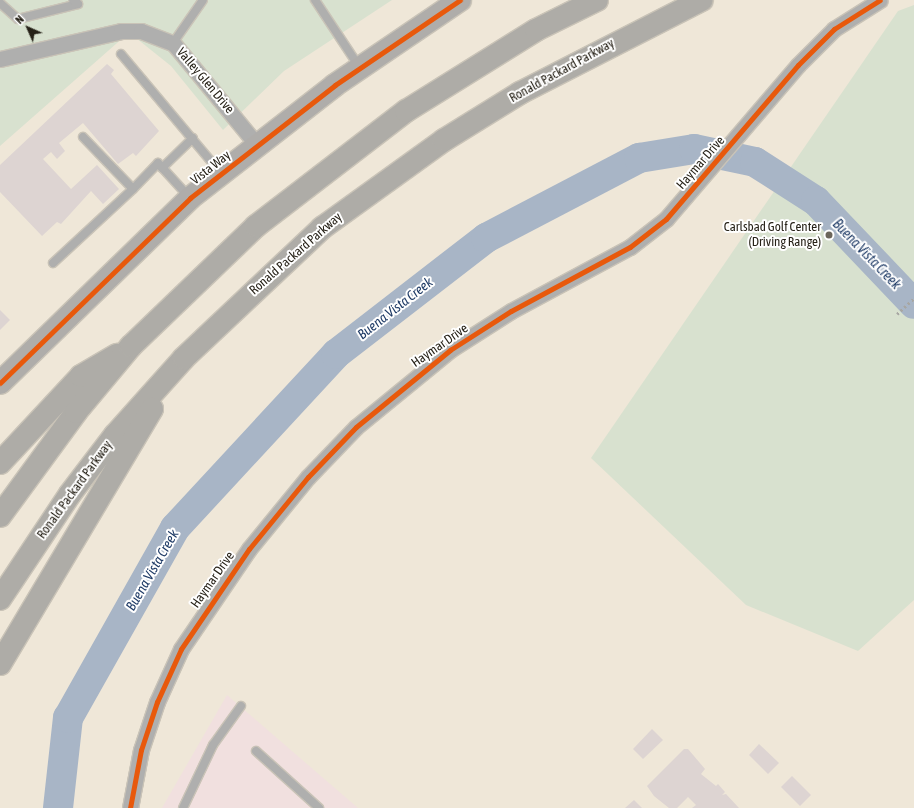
<!DOCTYPE html>
<html>
<head>
<meta charset="utf-8">
<style>
  body { margin:0 }
  #map { position:relative; width:914px; height:808px; overflow:hidden; background:#efe7d8; font-family:"Asap Condensed",sans-serif }
  div>[style] { position:absolute }
  [style*='--x'] { left:calc(var(--x)*1px); top:calc(var(--y)*1px); width:calc(var(--w)*1px); rotate:calc(var(--a)*1deg) }
  .commercial>* { inset:0; background:#f1e0df }
  .green>* { inset:0; background:#d8e1cf }
  .river>* { height:30px; margin:-15px; padding:0 15px; transform-origin:15px; border-radius:15px; background:#a8b5c6 }
  .building>* { inset:0; background:#ddd4d2 }
  .path>* { height:2.5px; margin-top:-1.25px; transform-origin:0; background:repeating-linear-gradient(90deg,#a7a6a2 0 2px,transparent 0 5px) }
  .roads { filter:drop-shadow(1px 0 #c9c3b7) drop-shadow(-1px 0 #c9c3b7) drop-shadow(0 1px #c9c3b7) drop-shadow(0 -1px #c9c3b7) }
  .service>* { height:8px; margin:-4px; padding:0 4px; transform-origin:4px; border-radius:4px; background:#afafae }
  .minor>* { height:15px; margin:-7.5px; padding:0 7.5px; transform-origin:7.5px; border-radius:7.5px; background:#afafae }
  .secondary>* { height:22px; margin:-11px; padding:0 11px; transform-origin:11px; border-radius:11px; background:#afadaa }
  .motorway>* { height:22px; margin:-11px; padding:0 11px; transform-origin:11px; border-radius:11px; background:#aeaca7 }
  .cycleway>* { height:5px; margin:-2.5px; padding:0 2.5px; transform-origin:2.5px; border-radius:2.5px; background:#e8590c }
  .dots>* { width:11px; height:11px; translate:-50% -50%; box-sizing:border-box; border:2px solid #fff; border-radius:50% }
  span { translate:-50% -50%; white-space:nowrap; text-align:center; line-height:1.15; -webkit-text-stroke:4px #fff; paint-order:stroke }
  .street-label { font-size:13px; color:#262117 }
  .poi-label { font-size:13px; color:#262117 }
  .right { translate:-100% -50%; text-align:right }
  .water-label { font-size:14px; color:#1f3b66; font-style:italic }
  .north { position:absolute; left:8px; top:8px; width:40px; height:40px; -webkit-text-stroke:3px #fff; paint-order:stroke; rotate:315deg; font-size:11px; font-weight:700; line-height:16px; text-align:center; color:#262117 }
  .north::after { content:''; display:block; margin:auto; width:14px; height:18px; background:#262117; clip-path:polygon(50% 0,100% 100%,50% 72%,0 100%) }
</style>
</head>
<body>
<div id="map">
  <div class="commercial">
    <div style="clip-path:polygon(227px 695px,358px 808px,162px 808px)"></div>
  </div>
  <div class="green">
    <div style="clip-path:polygon(0 0,392px 0,284px 71px,223px 130px,171px 66px,136px 38px,125px 36px,0 146px)"></div>
    <div style="clip-path:polygon(914px 5px,914px 600px,858px 651px,746px 605px,591px 458px,898px 11px)"></div>
  </div>
  <div class="river">
    <div style="--x:58;--y:808;--w:91;--a:-83.7"></div>
    <div style="--x:68;--y:718;--w:218;--a:-60.6"></div>
    <div style="--x:175;--y:528;--w:237;--a:-47.2"></div>
    <div style="--x:336;--y:354;--w:190;--a:-37.7"></div>
    <div style="--x:486;--y:238;--w:173;--a:-27.6"></div>
    <div style="--x:639;--y:158;--w:56;--a:-9.3"></div>
    <div style="--x:694;--y:149;--w:62;--a:12"></div>
    <div style="--x:755;--y:162;--w:72;--a:32.6"></div>
    <div style="--x:816;--y:201;--w:142;--a:46.4"></div>
  </div>
  <div class="building">
    <div style="clip-path:polygon(107px 64px,114px 70px,111px 74px,159px 131px,136px 156px,133px 153px,118px 164px,83px 123px,59px 143px,65px 151px,57px 159px,51px 152px,43px 159px,71px 189px,97px 165px,119px 189px,103px 204px,91px 191px,61px 224px,57px 222px,42px 236px,0 192px,0 165px)"></div>
    <div style="clip-path:polygon(0 310px,10px 320px,0 330px)"></div>
    <div style="clip-path:polygon(652px 729px,663px 740px,643px 759px,633px 749px)"></div>
    <div style="clip-path:polygon(759px 744px,779px 763px,768px 774px,749px 755px)"></div>
    <div style="clip-path:polygon(684px 749px,688px 749px,705px 769px,701px 774px,716px 786px,718px 784px,725px 792px,722px 795px,726px 794px,739px 808px,692px 808px,696px 805px,688px 797px,677px 808px,669px 808px,654px 796px,647px 786px)"></div>
    <div style="clip-path:polygon(792px 776px,811px 795px,800px 806px,781px 787px)"></div>
    <div style="clip-path:polygon(634px 800px,642px 808px,625px 808px)"></div>
  </div>
  <div class="path">
    <div style="--x:897;--y:314;--w:23;--a:-43"></div>
  </div>
  <div class="roads">
    <div class="service">
      <div style="--x:315;--y:0;--w:82;--a:56.5"></div>
      <div style="--x:0;--y:3;--w:24;--a:42"></div>
      <div style="--x:18;--y:19;--w:62;--a:-14"></div>
      <div style="--x:78;--y:4;--w:6;--a:-141"></div>
      <div style="--x:173;--y:43;--w:52;--a:-55.1"></div>
      <div style="--x:121;--y:54;--w:154;--a:50"></div>
      <div style="--x:83;--y:137;--w:72;--a:46.1"></div>
      <div style="--x:133;--y:189;--w:36;--a:-46"></div>
      <div style="--x:158;--y:163;--w:47;--a:47.6"></div>
      <div style="--x:162;--y:168;--w:43;--a:-44.1"></div>
      <div style="--x:53;--y:263;--w:109;--a:-42.8"></div>
      <div style="--x:256;--y:751;--w:85;--a:42.1"></div>
      <div style="--x:183;--y:808;--w:70;--a:-64.5"></div>
      <div style="--x:213;--y:745;--w:48;--a:-54.3"></div>
    </div>
    <div class="minor">
      <div style="--x:0;--y:59;--w:124;--a:-13"></div>
      <div style="--x:121;--y:31;--w:20;--a:0"></div>
      <div style="--x:141;--y:31;--w:34;--a:21"></div>
      <div style="--x:173;--y:43;--w:134;--a:50.5"></div>
      <div style="--x:130;--y:808;--w:59;--a:-79.3"></div>
      <div style="--x:141;--y:750;--w:51;--a:-71.6"></div>
      <div style="--x:157;--y:702;--w:58;--a:-65.6"></div>
      <div style="--x:181;--y:649;--w:121;--a:-55.8"></div>
      <div style="--x:249;--y:549;--w:93;--a:-50.7"></div>
      <div style="--x:308;--y:477;--w:69;--a:-46.2"></div>
      <div style="--x:356;--y:427;--w:122;--a:-39.3"></div>
      <div style="--x:450;--y:350;--w:72;--a:-32.6"></div>
      <div style="--x:511;--y:311;--w:135;--a:-28.3"></div>
      <div style="--x:630;--y:247;--w:46;--a:-37.9"></div>
      <div style="--x:666;--y:219;--w:203;--a:-49.4"></div>
      <div style="--x:798;--y:65;--w:51;--a:-45"></div>
      <div style="--x:834;--y:29;--w:54;--a:-32.2"></div>
    </div>
    <div class="secondary">
      <div style="--x:0;--y:383;--w:265;--a:-44.2"></div>
      <div style="--x:190;--y:198;--w:184;--a:-37.9"></div>
      <div style="--x:335;--y:85;--w:151;--a:-34.2"></div>
    </div>
    <div class="motorway">
      <div style="--x:0;--y:463;--w:119;--a:-47"></div>
      <div style="--x:81;--y:376;--w:42;--a:-30.3"></div>
      <div style="--x:0;--y:516;--w:129;--a:-53.8"></div>
      <div style="--x:76;--y:412;--w:86;--a:-50.2"></div>
      <div style="--x:131;--y:346;--w:173;--a:-43.8"></div>
      <div style="--x:256;--y:226;--w:189;--a:-37.5"></div>
      <div style="--x:406;--y:111;--w:153;--a:-31.9"></div>
      <div style="--x:536;--y:30;--w:68;--a:-26.2"></div>
      <div style="--x:0;--y:599;--w:126;--a:-56.3"></div>
      <div style="--x:70;--y:494;--w:74;--a:-52.7"></div>
      <div style="--x:115;--y:435;--w:103;--a:-48.1"></div>
      <div style="--x:184;--y:358;--w:190;--a:-43.3"></div>
      <div style="--x:322;--y:228;--w:150;--a:-35.8"></div>
      <div style="--x:444;--y:140;--w:89;--a:-31.7"></div>
      <div style="--x:520;--y:93;--w:204;--a:-27.1"></div>
      <div style="--x:0;--y:664;--w:297;--a:-59.2"></div>
    </div>
  </div>
  <div class="cycleway">
    <div style="--x:0;--y:383;--w:265;--a:-44.2"></div>
    <div style="--x:190;--y:198;--w:184;--a:-37.9"></div>
    <div style="--x:335;--y:85;--w:151;--a:-34.2"></div>
    <div style="--x:130;--y:808;--w:59;--a:-79.3"></div>
    <div style="--x:141;--y:750;--w:51;--a:-71.6"></div>
    <div style="--x:157;--y:702;--w:58;--a:-65.6"></div>
    <div style="--x:181;--y:649;--w:121;--a:-55.8"></div>
    <div style="--x:249;--y:549;--w:93;--a:-50.7"></div>
    <div style="--x:308;--y:477;--w:69;--a:-46.2"></div>
    <div style="--x:356;--y:427;--w:122;--a:-39.3"></div>
    <div style="--x:450;--y:350;--w:72;--a:-32.6"></div>
    <div style="--x:511;--y:311;--w:135;--a:-28.3"></div>
    <div style="--x:630;--y:247;--w:46;--a:-37.9"></div>
    <div style="--x:666;--y:219;--w:203;--a:-49.4"></div>
    <div style="--x:798;--y:65;--w:51;--a:-45"></div>
    <div style="--x:834;--y:29;--w:54;--a:-32.2"></div>
  </div>
  <div class="dots">
    <div style="left:829px;top:235px;background:#6c665b"></div>
  </div>
  <div class="street-label">
    <span style="left:562px;top:71px;rotate:-29deg">Ronald Packard Parkway</span>
    <span style="left:205px;top:81px;rotate:50deg">Valley Glen Drive</span>
    <span style="left:701px;top:163px;rotate:-49deg">Haymar Drive</span>
    <span style="left:211px;top:168px;rotate:-38deg">Vista Way</span>
    <span style="left:296px;top:254px;rotate:-41deg">Ronald Packard Parkway</span>
    <span style="left:440px;top:346px;rotate:-35deg">Haymar Drive</span>
    <span style="left:75px;top:490px;rotate:-54deg">Ronald Packard Parkway</span>
    <span style="left:213px;top:580px;rotate:-55deg">Haymar Drive</span>
  </div>
  <div class="poi-label">
    <span class="right" style="left:821px;top:235px">Carlsbad Golf Center<br>(Driving Range)</span>
  </div>
  <div class="water-label">
    <span style="left:867px;top:254px;rotate:46deg">Buena Vista Creek</span>
    <span style="left:395px;top:308px;rotate:-38deg">Buena Vista Creek</span>
    <span style="left:152px;top:570px;rotate:-60deg">Buena Vista Creek</span>
  </div>
  <div class="north">N</div>
</div>
</body>
</html>
